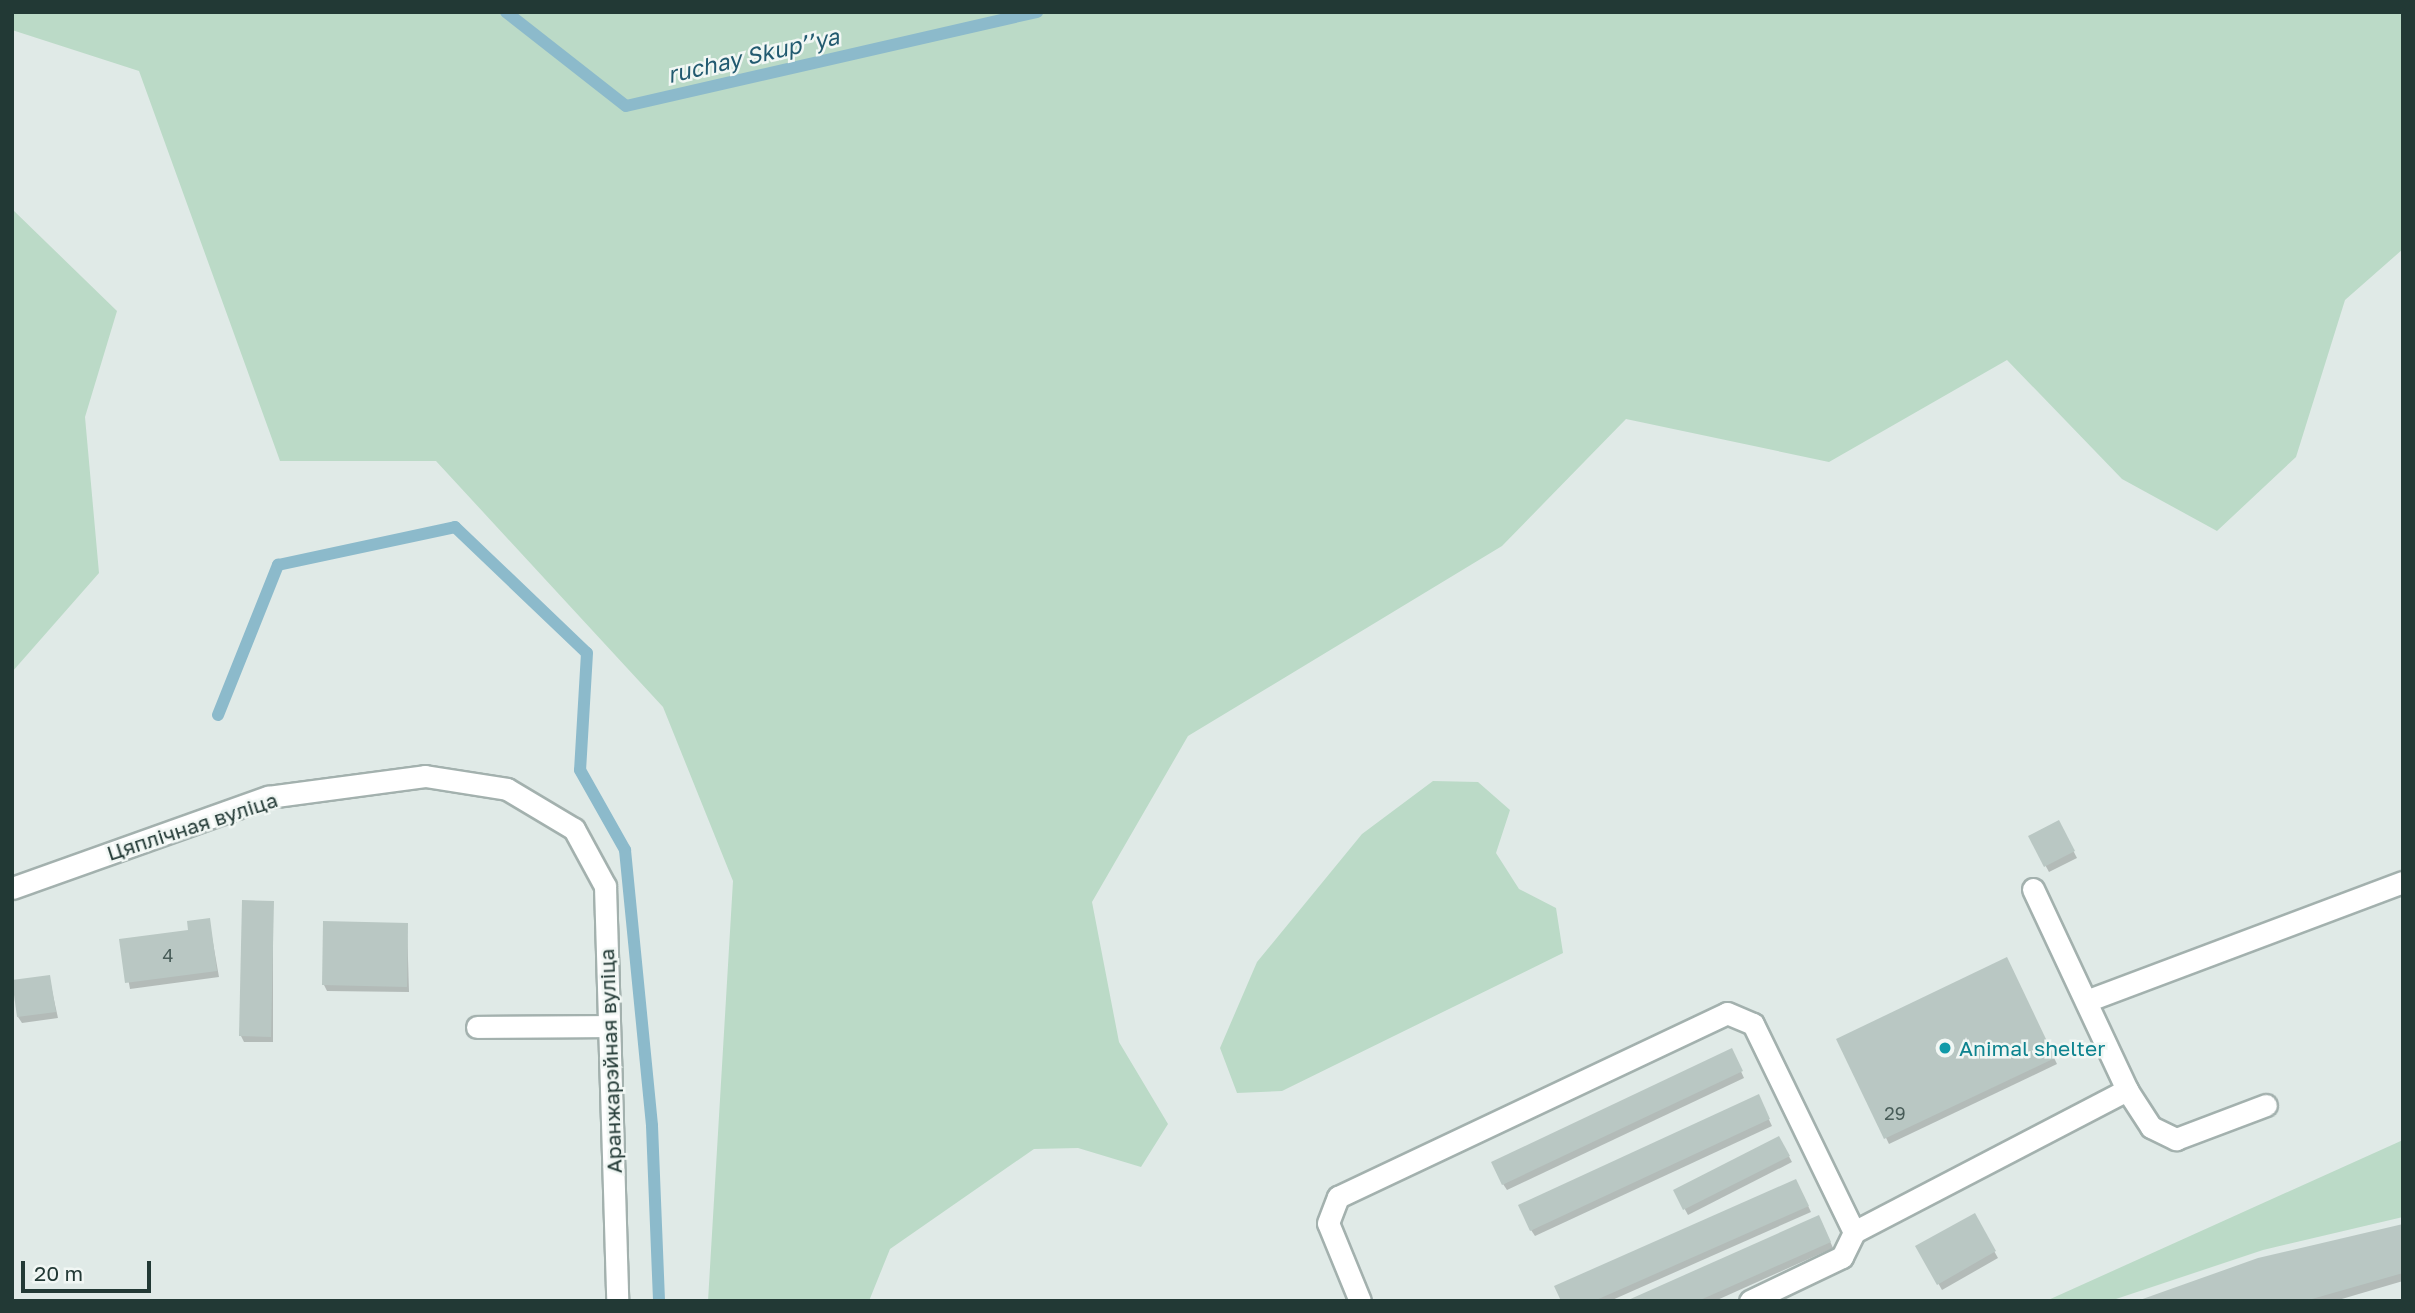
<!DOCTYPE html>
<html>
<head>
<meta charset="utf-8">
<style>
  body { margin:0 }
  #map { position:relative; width:2415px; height:1313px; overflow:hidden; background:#e0eae7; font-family:"Golos Text",sans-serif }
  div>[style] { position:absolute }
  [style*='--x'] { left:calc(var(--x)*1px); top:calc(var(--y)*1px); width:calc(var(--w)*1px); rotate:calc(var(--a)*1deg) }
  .green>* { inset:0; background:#bbdac7 }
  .shadow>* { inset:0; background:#0003 }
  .stream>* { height:12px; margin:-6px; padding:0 6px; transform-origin:6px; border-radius:6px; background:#8cbacb }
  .building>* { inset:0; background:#b9c7c3 }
  .roads { filter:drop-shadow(2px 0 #a3b1ae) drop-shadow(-2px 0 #a3b1ae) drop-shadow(0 2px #a3b1ae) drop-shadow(0 -2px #a3b1ae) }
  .service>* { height:21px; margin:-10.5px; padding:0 10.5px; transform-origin:10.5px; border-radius:10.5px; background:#fff }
  .minor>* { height:21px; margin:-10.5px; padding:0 10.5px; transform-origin:10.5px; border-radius:10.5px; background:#fff }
  .dots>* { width:19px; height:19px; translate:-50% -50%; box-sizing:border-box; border:4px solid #f1f7f4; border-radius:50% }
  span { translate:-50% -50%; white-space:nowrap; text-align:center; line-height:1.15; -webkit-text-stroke:5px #f1f7f4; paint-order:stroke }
  .number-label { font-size:18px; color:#485c58 }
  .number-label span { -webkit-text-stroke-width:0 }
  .street-label { font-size:21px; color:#223935 }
  .culture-label { font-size:21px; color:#0d838f }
  .left { translate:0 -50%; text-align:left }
  .water-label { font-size:23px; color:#225a70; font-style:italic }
  .frame { position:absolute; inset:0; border:14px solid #223935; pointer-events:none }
  .scale { position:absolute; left:21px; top:1261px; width:130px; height:32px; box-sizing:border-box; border:4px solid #223935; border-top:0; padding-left:9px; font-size:21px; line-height:24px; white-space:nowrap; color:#223935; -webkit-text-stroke:5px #f1f7f4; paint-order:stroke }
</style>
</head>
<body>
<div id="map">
  <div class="green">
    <div style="clip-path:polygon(12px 12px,2403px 12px,2403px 249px,2345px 300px,2296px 457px,2217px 531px,2122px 479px,2007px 360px,1829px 462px,1626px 419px,1502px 546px,1188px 736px,1092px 902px,1119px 1042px,1168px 1124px,1141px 1167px,1078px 1148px,1034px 1149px,890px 1249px,869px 1301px,708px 1301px,733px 881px,663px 707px,436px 461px,280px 461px,139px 71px,12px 30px)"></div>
    <div style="clip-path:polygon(12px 209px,117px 311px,85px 417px,99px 573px,12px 672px)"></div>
    <div style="clip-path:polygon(1433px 781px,1478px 782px,1510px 810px,1496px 853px,1519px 889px,1556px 908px,1563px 953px,1282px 1091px,1237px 1093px,1220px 1048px,1257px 962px,1362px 834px)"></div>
    <div style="clip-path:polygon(2403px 1140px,2403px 1217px,2263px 1250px,2110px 1301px,2046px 1301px)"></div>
  </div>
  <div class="shadow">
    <div style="clip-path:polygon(2059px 823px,2077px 858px,2049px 872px,2030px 837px)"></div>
    <div style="clip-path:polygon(273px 902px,273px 1042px,244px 1042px,241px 1036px)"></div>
    <div style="clip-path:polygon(209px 920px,219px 977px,130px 989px,121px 940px,190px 932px)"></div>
    <div style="clip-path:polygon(407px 924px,409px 992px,327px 991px,324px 985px)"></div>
    <div style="clip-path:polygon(2010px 965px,2057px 1064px,1889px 1144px,1838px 1039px)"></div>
    <div style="clip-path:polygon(49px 977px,58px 1018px,22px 1023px,18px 1017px)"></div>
    <div style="clip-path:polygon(1734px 1056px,1744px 1078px,1507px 1190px,1503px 1184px)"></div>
    <div style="clip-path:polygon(1761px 1103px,1772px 1126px,1535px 1236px,1531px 1230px)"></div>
    <div style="clip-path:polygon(1779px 1138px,1792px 1162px,1688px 1215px,1675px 1191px)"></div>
    <div style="clip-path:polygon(1799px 1187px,1811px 1212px,1610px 1301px,1563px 1301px)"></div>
    <div style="clip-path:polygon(1974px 1215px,1998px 1258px,1942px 1290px,1918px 1247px)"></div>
    <div style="clip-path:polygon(1822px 1223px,1833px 1248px,1715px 1301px,1631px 1301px)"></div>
    <div style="clip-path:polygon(2403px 1226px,2403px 1281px,2335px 1301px,2141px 1301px)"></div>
  </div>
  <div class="stream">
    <div style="--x:506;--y:12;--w:152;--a:38.1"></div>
    <div style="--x:626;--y:106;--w:422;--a:-12.9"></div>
    <div style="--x:218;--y:715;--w:162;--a:-68.2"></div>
    <div style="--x:278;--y:565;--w:181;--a:-12.1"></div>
    <div style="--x:455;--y:527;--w:182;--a:43.7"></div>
    <div style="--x:587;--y:653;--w:117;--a:93.4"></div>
    <div style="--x:580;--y:770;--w:92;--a:60.6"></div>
    <div style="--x:625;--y:850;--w:277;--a:84.4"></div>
    <div style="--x:652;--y:1126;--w:175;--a:87.7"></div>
  </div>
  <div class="building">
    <div style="clip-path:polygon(2059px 820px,2075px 851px,2044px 867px,2028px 836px)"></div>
    <div style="clip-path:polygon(242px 900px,274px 901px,271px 1037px,239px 1036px)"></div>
    <div style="clip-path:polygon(210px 918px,217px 971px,125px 983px,119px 939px,188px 930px,187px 921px)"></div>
    <div style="clip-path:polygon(323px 921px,408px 923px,407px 987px,322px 985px)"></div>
    <div style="clip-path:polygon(2007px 957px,2055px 1058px,1884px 1139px,1836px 1039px)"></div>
    <div style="clip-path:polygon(50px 975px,56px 1012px,17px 1017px,12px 980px)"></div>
    <div style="clip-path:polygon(1732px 1048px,1743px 1071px,1502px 1185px,1491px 1162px)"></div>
    <div style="clip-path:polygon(1759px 1094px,1770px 1119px,1530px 1231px,1518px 1205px)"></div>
    <div style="clip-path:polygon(1779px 1136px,1790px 1156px,1683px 1210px,1673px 1190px)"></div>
    <div style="clip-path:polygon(1796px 1179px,1809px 1206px,1594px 1301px,1561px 1301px,1554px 1286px)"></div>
    <div style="clip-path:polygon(1975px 1213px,1996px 1251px,1937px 1285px,1915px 1246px)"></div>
    <div style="clip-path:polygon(1819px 1215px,1831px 1242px,1698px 1301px,1626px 1301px)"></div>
    <div style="clip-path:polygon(2403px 1224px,2403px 1273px,2305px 1301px,2137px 1301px,2258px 1258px)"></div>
  </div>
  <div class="roads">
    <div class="service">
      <div style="--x:2033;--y:889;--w:222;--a:64.9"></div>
      <div style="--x:2127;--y:1090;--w:44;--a:57"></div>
      <div style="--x:2151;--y:1127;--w:28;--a:26"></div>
      <div style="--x:2176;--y:1139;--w:96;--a:-20.7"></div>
      <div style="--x:2089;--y:1000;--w:335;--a:-20.6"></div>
      <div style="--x:477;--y:1027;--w:132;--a:-0.4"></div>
      <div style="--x:1360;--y:1301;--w:84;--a:-112.3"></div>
      <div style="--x:1328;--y:1223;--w:28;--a:-69"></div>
      <div style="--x:1338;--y:1197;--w:430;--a:-25.3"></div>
      <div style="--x:1727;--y:1013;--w:28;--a:23"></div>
      <div style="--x:1753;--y:1024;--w:231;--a:64.1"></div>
      <div style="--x:1750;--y:1301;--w:102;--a:-25.6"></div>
      <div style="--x:1842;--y:1257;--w:28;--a:-64"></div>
      <div style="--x:1854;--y:1232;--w:308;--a:-27.5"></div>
    </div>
    <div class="minor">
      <div style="--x:12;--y:888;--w:272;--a:-19.6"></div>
      <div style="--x:268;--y:797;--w:158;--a:-7.6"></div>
      <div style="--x:425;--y:776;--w:83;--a:9"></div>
      <div style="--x:507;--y:789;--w:78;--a:30.8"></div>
      <div style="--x:574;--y:829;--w:65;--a:61.5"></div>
      <div style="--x:605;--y:886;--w:415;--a:88.3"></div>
    </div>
  </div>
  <div class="dots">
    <div style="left:1945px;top:1048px;background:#0f9aa8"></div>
  </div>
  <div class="number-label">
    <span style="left:168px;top:955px">4</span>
    <span style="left:1895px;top:1113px">29</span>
  </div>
  <div class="street-label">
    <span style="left:192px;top:826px;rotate:-18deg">Цяплічная вуліца</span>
    <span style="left:610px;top:1061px;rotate:-92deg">Аранжарэйная вуліца</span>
  </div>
  <div class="culture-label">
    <span class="left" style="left:1959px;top:1048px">Animal shelter</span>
  </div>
  <div class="water-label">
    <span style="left:753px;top:55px;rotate:-13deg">ruchay Skup’’ya</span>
  </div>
  <div class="frame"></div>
  <div class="scale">20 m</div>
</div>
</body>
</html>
